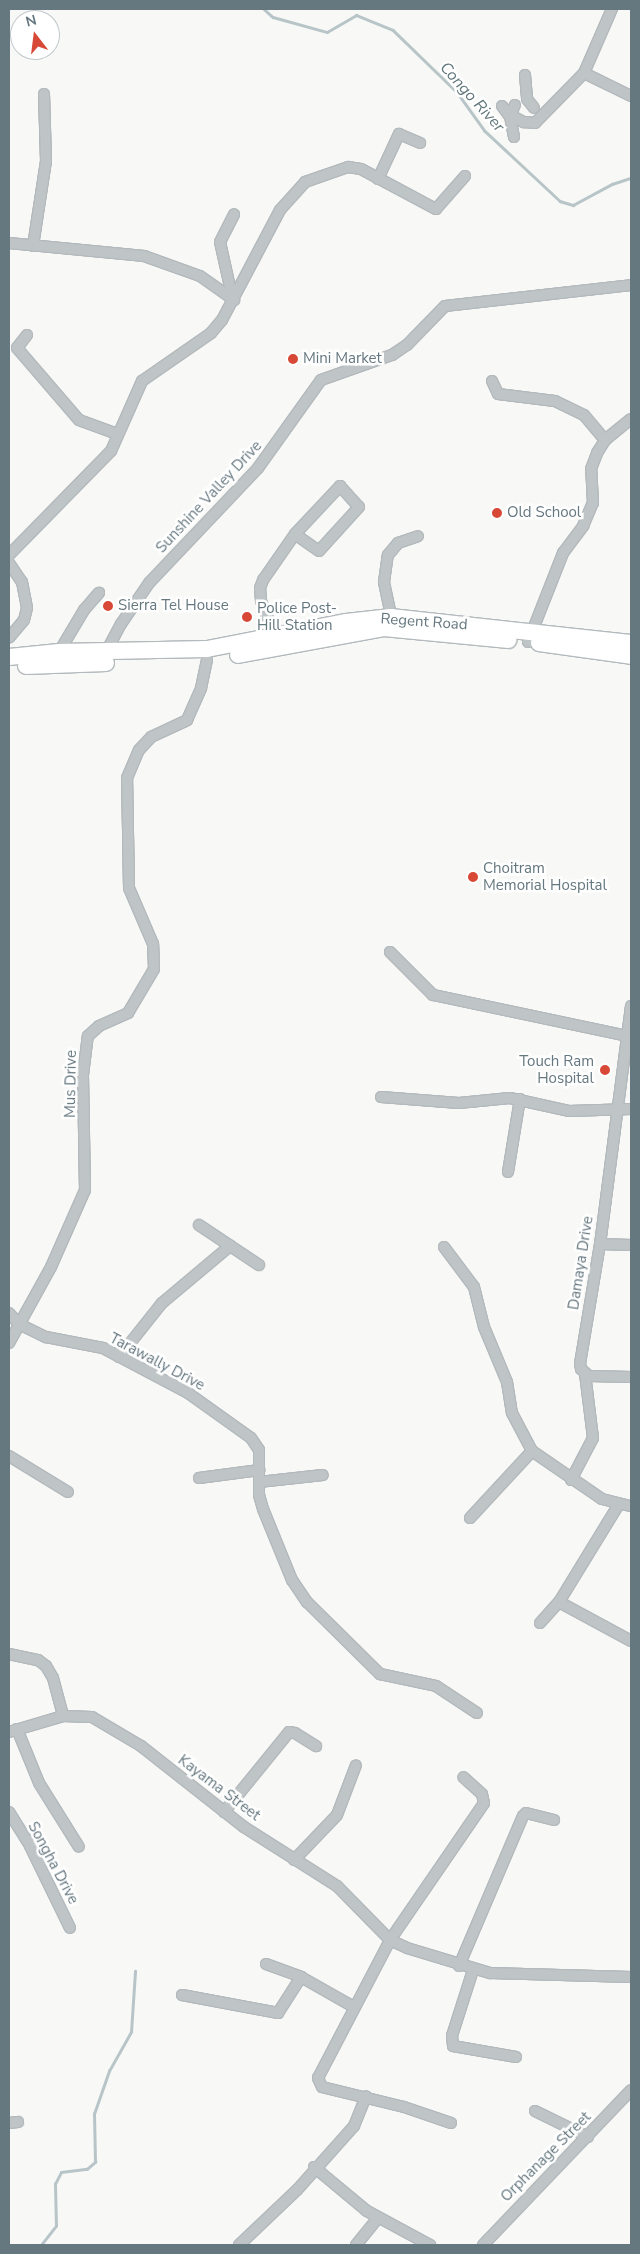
<!DOCTYPE html>
<html>
<head>
<meta charset="utf-8">
<style>
  body { margin:0 }
  #map { position:relative; width:640px; height:2254px; overflow:hidden; background:#f8f8f6; font-family:"Nunito Sans",sans-serif }
  div>[style] { position:absolute }
  [style*='--x'] { left:calc(var(--x)*1px); top:calc(var(--y)*1px); width:calc(var(--w)*1px); rotate:calc(var(--a)*1deg) }
  .stream>* { height:2.5px; margin:-1.25px; padding:0 1.25px; transform-origin:1.25px; border-radius:1.25px; background:#b8c5c8 }
  .roads { filter:drop-shadow(1px 0 #b3b9bc) drop-shadow(-1px 0 #b3b9bc) drop-shadow(0 1px #b3b9bc) drop-shadow(0 -1px #b3b9bc) }
  .street>* { height:10px; margin:-5px; padding:0 5px; transform-origin:5px; border-radius:5px; background:#bfc5c7 }
  .primary>* { height:16px; margin:-8px; padding:0 8px; transform-origin:8px; border-radius:8px; background:#fff }
  .dots>* { width:14px; height:14px; translate:-50% -50%; box-sizing:border-box; border:2px solid #fff; border-radius:50% }
  span { translate:-50% -50%; white-space:nowrap; text-align:center; line-height:1.15; -webkit-text-stroke:5px #fff; paint-order:stroke }
  .poi-label { font-size:15px; color:#65777f }
  .left { translate:0 -50%; text-align:left }
  .right { translate:-100% -50%; text-align:right }
  .street-label { font-size:15px; color:#65777f }
  .water-label { font-size:16px; color:#607679; font-style:italic }
  .frame { position:absolute; inset:0; border:10px solid #65777f; pointer-events:none }
  .north { position:absolute; left:10px; top:10px; width:50px; height:50px; box-sizing:border-box; background:#fff; border:1px solid #c1c9cc; border-radius:50%; rotate:345deg; font-size:14px; font-weight:700; line-height:20px; text-align:center; color:#65777f }
  .north::after { content:''; display:block; margin:auto; width:18px; height:22px; background:#d84836; clip-path:polygon(50% 0,100% 100%,50% 72%,0 100%) }
</style>
</head>
<body>
<div id="map">
  <div class="stream">
    <div style="--x:264;--y:9;--w:12;--a:42"></div>
    <div style="--x:273;--y:17;--w:56;--a:15.5"></div>
    <div style="--x:327;--y:32;--w:34;--a:-30"></div>
    <div style="--x:356;--y:15;--w:40;--a:22"></div>
    <div style="--x:393;--y:30;--w:89;--a:44.1"></div>
    <div style="--x:457;--y:92;--w:48;--a:54.3"></div>
    <div style="--x:485;--y:131;--w:103;--a:43"></div>
    <div style="--x:560;--y:201;--w:14;--a:17"></div>
    <div style="--x:573;--y:205;--w:44;--a:-28.3"></div>
    <div style="--x:612;--y:184;--w:20;--a:-18"></div>
    <div style="--x:41;--y:2245;--w:24;--a:-52"></div>
    <div style="--x:56;--y:2226;--w:42;--a:-91.4"></div>
    <div style="--x:55;--y:2184;--w:13;--a:-63"></div>
    <div style="--x:61;--y:2172;--w:26;--a:-7"></div>
    <div style="--x:87;--y:2169;--w:11;--a:-41"></div>
    <div style="--x:95;--y:2162;--w:48;--a:-91.2"></div>
    <div style="--x:94;--y:2114;--w:46;--a:-70.8"></div>
    <div style="--x:109;--y:2071;--w:45;--a:-60.6"></div>
    <div style="--x:131;--y:2032;--w:61;--a:-86.2"></div>
  </div>
  <div class="roads">
    <div class="street">
      <div style="--x:584;--y:73;--w:52;--a:26.1"></div>
      <div style="--x:525;--y:75;--w:24;--a:85"></div>
      <div style="--x:527;--y:99;--w:11;--a:52"></div>
      <div style="--x:502;--y:106;--w:10;--a:53"></div>
      <div style="--x:508;--y:114;--w:18;--a:27"></div>
      <div style="--x:524;--y:122;--w:11;--a:5"></div>
      <div style="--x:535;--y:123;--w:70;--a:-45.6"></div>
      <div style="--x:584;--y:73;--w:70;--a:-66.4"></div>
      <div style="--x:514;--y:137;--w:21;--a:-101"></div>
      <div style="--x:510;--y:116;--w:12;--a:-66"></div>
      <div style="--x:378;--y:179;--w:50;--a:-65"></div>
      <div style="--x:399;--y:134;--w:23;--a:23"></div>
      <div style="--x:9;--y:243;--w:136;--a:5.5"></div>
      <div style="--x:144;--y:256;--w:59;--a:19.7"></div>
      <div style="--x:200;--y:276;--w:42;--a:35.2"></div>
      <div style="--x:33;--y:246;--w:86;--a:-81.3"></div>
      <div style="--x:46;--y:161;--w:67;--a:-91.7"></div>
      <div style="--x:232;--y:296;--w:55;--a:-102.5"></div>
      <div style="--x:220;--y:242;--w:31;--a:-63"></div>
      <div style="--x:27;--y:335;--w:16;--a:128"></div>
      <div style="--x:17;--y:348;--w:95;--a:49.3"></div>
      <div style="--x:79;--y:420;--w:40;--a:20.2"></div>
      <div style="--x:492;--y:381;--w:14;--a:65"></div>
      <div style="--x:498;--y:394;--w:57;--a:7"></div>
      <div style="--x:555;--y:401;--w:32;--a:26"></div>
      <div style="--x:584;--y:415;--w:33;--a:50"></div>
      <div style="--x:9;--y:555;--w:146;--a:-45.6"></div>
      <div style="--x:111;--y:451;--w:77;--a:-66.1"></div>
      <div style="--x:142;--y:381;--w:84;--a:-34.8"></div>
      <div style="--x:211;--y:333;--w:17;--a:-50"></div>
      <div style="--x:222;--y:320;--w:124;--a:-62.2"></div>
      <div style="--x:280;--y:210;--w:38;--a:-48"></div>
      <div style="--x:305;--y:182;--w:46;--a:-19.2"></div>
      <div style="--x:348;--y:167;--w:13;--a:9"></div>
      <div style="--x:361;--y:169;--w:85;--a:28.1"></div>
      <div style="--x:436;--y:209;--w:44;--a:-48.7"></div>
      <div style="--x:9;--y:563;--w:23;--a:56"></div>
      <div style="--x:22;--y:582;--w:26;--a:79"></div>
      <div style="--x:27;--y:608;--w:12;--a:104"></div>
      <div style="--x:24;--y:620;--w:23;--a:130"></div>
      <div style="--x:392;--y:620;--w:39;--a:-102"></div>
      <div style="--x:384;--y:582;--w:27;--a:-82"></div>
      <div style="--x:388;--y:555;--w:16;--a:-50"></div>
      <div style="--x:398;--y:543;--w:21;--a:-19"></div>
      <div style="--x:276;--y:639;--w:41;--a:-111.5"></div>
      <div style="--x:261;--y:601;--w:13;--a:-94"></div>
      <div style="--x:260;--y:588;--w:9;--a:-69"></div>
      <div style="--x:263;--y:580;--w:56;--a:-55.2"></div>
      <div style="--x:295;--y:534;--w:66;--a:-46.8"></div>
      <div style="--x:340;--y:486;--w:28;--a:48"></div>
      <div style="--x:359;--y:507;--w:59;--a:132.3"></div>
      <div style="--x:319;--y:551;--w:29;--a:-145"></div>
      <div style="--x:528;--y:642;--w:96;--a:-68.5"></div>
      <div style="--x:563;--y:553;--w:34;--a:-53"></div>
      <div style="--x:583;--y:526;--w:25;--a:-67"></div>
      <div style="--x:593;--y:503;--w:34;--a:-93"></div>
      <div style="--x:591;--y:469;--w:17;--a:-69"></div>
      <div style="--x:597;--y:453;--w:15;--a:-58"></div>
      <div style="--x:605;--y:440;--w:33;--a:-39"></div>
      <div style="--x:59;--y:652;--w:49;--a:-59.2"></div>
      <div style="--x:84;--y:610;--w:23;--a:-49"></div>
      <div style="--x:106;--y:652;--w:32;--a:-62"></div>
      <div style="--x:121;--y:624;--w:50;--a:-55.7"></div>
      <div style="--x:149;--y:583;--w:158;--a:-46.5"></div>
      <div style="--x:258;--y:468;--w:108;--a:-54.4"></div>
      <div style="--x:321;--y:380;--w:75;--a:-19.4"></div>
      <div style="--x:392;--y:355;--w:18;--a:-34"></div>
      <div style="--x:407;--y:345;--w:54;--a:-45.7"></div>
      <div style="--x:445;--y:306;--w:187;--a:-6.4"></div>
      <div style="--x:390;--y:952;--w:61;--a:45"></div>
      <div style="--x:433;--y:995;--w:198;--a:11.9"></div>
      <div style="--x:631;--y:1006;--w:240;--a:97.4"></div>
      <div style="--x:600;--y:1244;--w:121;--a:99.5"></div>
      <div style="--x:580;--y:1363;--w:6;--a:81"></div>
      <div style="--x:581;--y:1369;--w:11;--a:41"></div>
      <div style="--x:589;--y:1376;--w:42;--a:1.4"></div>
      <div style="--x:381;--y:1097;--w:78;--a:4.4"></div>
      <div style="--x:459;--y:1103;--w:51;--a:-5.6"></div>
      <div style="--x:510;--y:1098;--w:60;--a:12.4"></div>
      <div style="--x:569;--y:1111;--w:62;--a:-1.8"></div>
      <div style="--x:508;--y:1172;--w:74;--a:-80.7"></div>
      <div style="--x:199;--y:1225;--w:72;--a:33.7"></div>
      <div style="--x:600;--y:1244;--w:31;--a:2"></div>
      <div style="--x:444;--y:1247;--w:50;--a:53.1"></div>
      <div style="--x:474;--y:1287;--w:41;--a:76"></div>
      <div style="--x:484;--y:1327;--w:60;--a:67.3"></div>
      <div style="--x:507;--y:1382;--w:31;--a:81"></div>
      <div style="--x:512;--y:1413;--w:43;--a:62.2"></div>
      <div style="--x:532;--y:1451;--w:85;--a:34.4"></div>
      <div style="--x:602;--y:1499;--w:30;--a:14"></div>
      <div style="--x:9;--y:1313;--w:15;--a:48"></div>
      <div style="--x:19;--y:1324;--w:30;--a:26"></div>
      <div style="--x:46;--y:1337;--w:58;--a:10.9"></div>
      <div style="--x:103;--y:1348;--w:96;--a:27.9"></div>
      <div style="--x:188;--y:1393;--w:77;--a:35.5"></div>
      <div style="--x:251;--y:1438;--w:14;--a:56"></div>
      <div style="--x:259;--y:1450;--w:45;--a:90"></div>
      <div style="--x:259;--y:1495;--w:15;--a:74"></div>
      <div style="--x:263;--y:1509;--w:77;--a:67.8"></div>
      <div style="--x:292;--y:1580;--w:27;--a:56"></div>
      <div style="--x:307;--y:1602;--w:103;--a:44.6"></div>
      <div style="--x:380;--y:1674;--w:57;--a:12.1"></div>
      <div style="--x:436;--y:1686;--w:49;--a:33.4"></div>
      <div style="--x:9;--y:1343;--w:87;--a:-61.1"></div>
      <div style="--x:51;--y:1267;--w:84;--a:-66.2"></div>
      <div style="--x:85;--y:1190;--w:115;--a:-91"></div>
      <div style="--x:83;--y:1075;--w:39;--a:-83"></div>
      <div style="--x:88;--y:1036;--w:15;--a:-42"></div>
      <div style="--x:99;--y:1026;--w:32;--a:-24"></div>
      <div style="--x:128;--y:1013;--w:51;--a:-59.4"></div>
      <div style="--x:154;--y:969;--w:25;--a:-92"></div>
      <div style="--x:153;--y:944;--w:61;--a:-113.2"></div>
      <div style="--x:129;--y:888;--w:110;--a:-91"></div>
      <div style="--x:127;--y:778;--w:30;--a:-67"></div>
      <div style="--x:139;--y:750;--w:18;--a:-47"></div>
      <div style="--x:151;--y:737;--w:40;--a:-25"></div>
      <div style="--x:187;--y:720;--w:35;--a:-66"></div>
      <div style="--x:201;--y:688;--w:29;--a:-78"></div>
      <div style="--x:119;--y:1357;--w:69;--a:-51.5"></div>
      <div style="--x:162;--y:1303;--w:89;--a:-40"></div>
      <div style="--x:9;--y:1456;--w:69;--a:31.4"></div>
      <div style="--x:199;--y:1478;--w:61;--a:-7.6"></div>
      <div style="--x:571;--y:1480;--w:47;--a:-62.4"></div>
      <div style="--x:593;--y:1438;--w:64;--a:-97.1"></div>
      <div style="--x:259;--y:1482;--w:64;--a:-6.2"></div>
      <div style="--x:470;--y:1518;--w:91;--a:-47.2"></div>
      <div style="--x:559;--y:1602;--w:82;--a:28.4"></div>
      <div style="--x:540;--y:1623;--w:28;--a:-48"></div>
      <div style="--x:559;--y:1602;--w:115;--a:-58.5"></div>
      <div style="--x:9;--y:1654;--w:30;--a:12"></div>
      <div style="--x:38;--y:1660;--w:10;--a:37"></div>
      <div style="--x:46;--y:1666;--w:14;--a:60"></div>
      <div style="--x:53;--y:1678;--w:39;--a:75"></div>
      <div style="--x:17;--y:1729;--w:58;--a:67.8"></div>
      <div style="--x:39;--y:1783;--w:75;--a:58"></div>
      <div style="--x:9;--y:1732;--w:56;--a:-16.5"></div>
      <div style="--x:63;--y:1716;--w:29;--a:2"></div>
      <div style="--x:92;--y:1717;--w:57;--a:30.6"></div>
      <div style="--x:141;--y:1746;--w:131;--a:38.2"></div>
      <div style="--x:244;--y:1827;--w:110;--a:32.4"></div>
      <div style="--x:337;--y:1886;--w:76;--a:45.5"></div>
      <div style="--x:390;--y:1940;--w:19;--a:25"></div>
      <div style="--x:407;--y:1948;--w:87;--a:16.8"></div>
      <div style="--x:490;--y:1973;--w:141;--a:1.6"></div>
      <div style="--x:9;--y:1812;--w:40;--a:58"></div>
      <div style="--x:30;--y:1846;--w:91;--a:64"></div>
      <div style="--x:224;--y:1812;--w:103;--a:-50.9"></div>
      <div style="--x:289;--y:1732;--w:6;--a:9"></div>
      <div style="--x:295;--y:1733;--w:25;--a:32"></div>
      <div style="--x:294;--y:1860;--w:62;--a:-46.3"></div>
      <div style="--x:337;--y:1815;--w:53;--a:-69.2"></div>
      <div style="--x:266;--y:1964;--w:37;--a:20"></div>
      <div style="--x:459;--y:1966;--w:163;--a:-66.9"></div>
      <div style="--x:523;--y:1816;--w:4;--a:-45"></div>
      <div style="--x:526;--y:1813;--w:29;--a:14"></div>
      <div style="--x:473;--y:1970;--w:69;--a:107.7"></div>
      <div style="--x:452;--y:2036;--w:10;--a:84"></div>
      <div style="--x:453;--y:2046;--w:64;--a:9.9"></div>
      <div style="--x:182;--y:1995;--w:98;--a:10.6"></div>
      <div style="--x:278;--y:2013;--w:43;--a:-57.4"></div>
      <div style="--x:301;--y:1977;--w:61;--a:29.5"></div>
      <div style="--x:535;--y:2111;--w:59;--a:26.1"></div>
      <div style="--x:9;--y:2123;--w:9;--a:-6"></div>
      <div style="--x:451;--y:2123;--w:50;--a:-161.2"></div>
      <div style="--x:404;--y:2107;--w:84;--a:-166.3"></div>
      <div style="--x:322;--y:2087;--w:10;--a:-114"></div>
      <div style="--x:318;--y:2078;--w:156;--a:-62.4"></div>
      <div style="--x:390;--y:1940;--w:166;--a:-55.5"></div>
      <div style="--x:484;--y:1803;--w:9;--a:-103"></div>
      <div style="--x:482;--y:1794;--w:25;--a:-138"></div>
      <div style="--x:314;--y:2167;--w:69;--a:39.7"></div>
      <div style="--x:367;--y:2211;--w:72;--a:28.4"></div>
      <div style="--x:239;--y:2245;--w:80;--a:-43.5"></div>
      <div style="--x:297;--y:2190;--w:86;--a:-48.3"></div>
      <div style="--x:354;--y:2126;--w:32;--a:-68"></div>
      <div style="--x:356;--y:2245;--w:35;--a:-51"></div>
      <div style="--x:483;--y:2245;--w:214;--a:-46.3"></div>
    </div>
    <div class="primary">
      <div style="--x:539;--y:643;--w:93;--a:8"></div>
      <div style="--x:238;--y:655;--w:148;--a:-10.5"></div>
      <div style="--x:384;--y:628;--w:125;--a:5.5"></div>
      <div style="--x:9;--y:657;--w:50;--a:-5.7"></div>
      <div style="--x:59;--y:652;--w:148;--a:-1.2"></div>
      <div style="--x:207;--y:649;--w:142;--a:-11"></div>
      <div style="--x:346;--y:622;--w:45;--a:-6.3"></div>
      <div style="--x:391;--y:617;--w:241;--a:6.2"></div>
      <div style="--x:26;--y:666;--w:80;--a:-2.1"></div>
    </div>
  </div>
  <div class="dots">
    <div style="left:293px;top:359px;background:#d84836"></div>
    <div style="left:497px;top:513px;background:#d84836"></div>
    <div style="left:108px;top:606px;background:#d84836"></div>
    <div style="left:247px;top:617px;background:#d84836"></div>
    <div style="left:473px;top:877px;background:#d84836"></div>
    <div style="left:605px;top:1070px;background:#d84836"></div>
  </div>
  <div class="poi-label">
    <span class="left" style="left:303px;top:359px">Mini Market</span>
    <span class="left" style="left:507px;top:513px">Old School</span>
    <span class="left" style="left:118px;top:606px">Sierra Tel House</span>
    <span class="left" style="left:257px;top:617px">Police Post-<br>Hill Station</span>
    <span class="left" style="left:483px;top:877px">Choitram<br>Memorial Hospital</span>
    <span class="right" style="left:594px;top:1070px">Touch Ram<br>Hospital</span>
  </div>
  <div class="street-label">
    <span style="left:209px;top:497px;rotate:-47deg">Sunshine Valley Drive</span>
    <span style="left:424px;top:622px;rotate:4deg">Regent Road</span>
    <span style="left:71px;top:1084px;rotate:-89deg">Mus Drive</span>
    <span style="left:581px;top:1263px;rotate:-81deg">Damaya Drive</span>
    <span style="left:157px;top:1362px;rotate:28deg">Tarawally Drive</span>
    <span style="left:219px;top:1788px;rotate:37deg">Kayama Street</span>
    <span style="left:53px;top:1863px;rotate:62deg">Songha Drive</span>
    <span style="left:546px;top:2157px;rotate:-45deg">Orphanage Street</span>
  </div>
  <div class="water-label">
    <span style="left:472px;top:97px;rotate:48deg">Congo River</span>
  </div>
  <div class="frame"></div>
  <div class="north">N</div>
</div>
</body>
</html>
